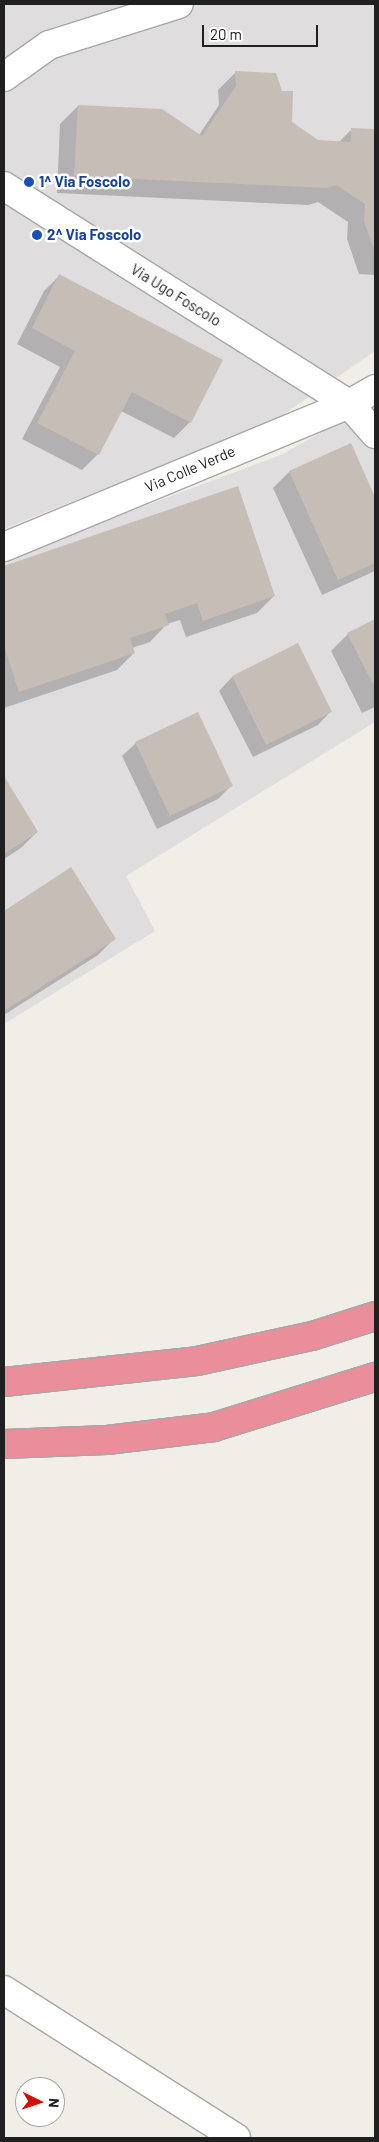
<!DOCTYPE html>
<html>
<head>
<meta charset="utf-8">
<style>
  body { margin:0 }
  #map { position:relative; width:379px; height:2142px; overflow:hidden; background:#f1eee7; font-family:Barlow,sans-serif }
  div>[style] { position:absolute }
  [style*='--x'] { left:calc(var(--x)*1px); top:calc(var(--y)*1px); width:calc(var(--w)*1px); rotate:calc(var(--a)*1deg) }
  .residential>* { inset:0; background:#dfdddd }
  .shadow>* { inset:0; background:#0003 }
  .building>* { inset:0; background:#c6beb6 }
  .roads { filter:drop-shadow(1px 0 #a7a7a7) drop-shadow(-1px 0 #a7a7a7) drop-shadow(0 1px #a7a7a7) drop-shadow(0 -1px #a7a7a7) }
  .minor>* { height:28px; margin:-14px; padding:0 14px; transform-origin:14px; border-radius:14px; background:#fff }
  .highway>* { height:28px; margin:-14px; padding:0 14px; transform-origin:14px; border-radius:14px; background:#e98e9a }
  .dots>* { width:14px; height:14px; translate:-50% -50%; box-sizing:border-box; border:2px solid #fff; border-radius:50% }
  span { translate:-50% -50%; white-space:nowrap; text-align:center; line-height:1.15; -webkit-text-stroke:5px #fff; paint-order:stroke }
  .transit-label { font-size:15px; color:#164399; font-weight:700 }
  .left { translate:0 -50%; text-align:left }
  .street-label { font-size:15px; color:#202020 }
  .frame { position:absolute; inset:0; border:5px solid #202020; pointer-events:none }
  .north { position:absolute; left:15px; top:2077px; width:50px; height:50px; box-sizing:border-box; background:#fff; border:1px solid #a6a6a6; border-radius:50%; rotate:94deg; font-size:14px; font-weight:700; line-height:20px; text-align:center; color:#202020 }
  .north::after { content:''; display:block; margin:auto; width:18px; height:22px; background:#d10c00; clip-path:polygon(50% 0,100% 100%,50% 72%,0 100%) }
  .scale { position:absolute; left:202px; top:25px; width:116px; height:22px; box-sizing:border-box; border:2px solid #202020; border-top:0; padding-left:6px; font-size:15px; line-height:18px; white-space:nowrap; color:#202020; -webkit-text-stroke:4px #fff; paint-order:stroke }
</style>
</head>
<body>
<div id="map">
  <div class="residential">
    <div style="clip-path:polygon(4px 4px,375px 4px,375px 351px,277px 419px,4px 529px)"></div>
    <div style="clip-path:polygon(375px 402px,375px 722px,126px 876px,155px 931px,4px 1024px,4px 559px,283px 454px)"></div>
  </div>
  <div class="shadow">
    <div style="clip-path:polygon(236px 72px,290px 123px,318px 141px,338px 143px,352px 129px,375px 130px,375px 275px,359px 274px,347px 239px,348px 222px,318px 202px,308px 205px,57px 193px,60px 124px,78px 106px,199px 135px,219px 105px,218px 90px)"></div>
    <div style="clip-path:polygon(60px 275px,190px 422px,174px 438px,121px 411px,98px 454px,82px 470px,22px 439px,60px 367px,17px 344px,44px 291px)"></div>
    <div style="clip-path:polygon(350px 444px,375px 500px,375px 571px,322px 595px,273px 488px,289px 472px)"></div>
    <div style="clip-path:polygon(238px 488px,274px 596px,257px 613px,186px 637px,180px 620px,167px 624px,150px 642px,132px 648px,134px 653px,117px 670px,4px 708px,4px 567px)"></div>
    <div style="clip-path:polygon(375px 620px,375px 707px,362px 713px,331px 651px,348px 634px)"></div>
    <div style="clip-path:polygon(297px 645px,331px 711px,318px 725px,253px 757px,219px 691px,232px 677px)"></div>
    <div style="clip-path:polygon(136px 743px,231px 786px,218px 799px,157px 829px,122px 756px)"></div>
    <div style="clip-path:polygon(4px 778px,37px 832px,21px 848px,4px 859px)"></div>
    <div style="clip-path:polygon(70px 869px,114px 939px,98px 955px,4px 1015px,4px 912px)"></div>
  </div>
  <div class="building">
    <div style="clip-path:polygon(235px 71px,276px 73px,282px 91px,293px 91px,292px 122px,318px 140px,351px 142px,351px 128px,375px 129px,375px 253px,364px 221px,365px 204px,336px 185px,327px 188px,74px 176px,78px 105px,162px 109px,202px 136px,236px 86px)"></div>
    <div style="clip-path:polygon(59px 274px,223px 360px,191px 423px,132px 392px,99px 455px,37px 423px,75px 351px,32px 328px)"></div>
    <div style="clip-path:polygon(351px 443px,375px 497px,375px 563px,338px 580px,289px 471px)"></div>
    <div style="clip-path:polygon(238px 486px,275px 596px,203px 621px,197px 603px,165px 614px,169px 625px,130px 638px,135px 653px,19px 692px,4px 646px,4px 566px)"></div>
    <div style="clip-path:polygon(375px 619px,375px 688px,347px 633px)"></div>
    <div style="clip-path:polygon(298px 643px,332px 712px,266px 745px,232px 676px)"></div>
    <div style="clip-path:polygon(198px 712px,233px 786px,170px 816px,135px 742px)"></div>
    <div style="clip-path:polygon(4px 776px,38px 832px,4px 854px)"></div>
    <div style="clip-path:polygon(71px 867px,116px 939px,4px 1011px,4px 911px)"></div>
  </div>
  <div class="roads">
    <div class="minor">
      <div style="--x:4;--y:77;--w:55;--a:-35.4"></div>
      <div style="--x:49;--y:45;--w:136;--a:-17.5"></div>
      <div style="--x:4;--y:186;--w:408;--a:32.3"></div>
      <div style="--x:349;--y:404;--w:40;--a:49"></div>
      <div style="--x:4;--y:547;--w:373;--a:-22.5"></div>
      <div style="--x:349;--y:404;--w:30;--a:-30"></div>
      <div style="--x:4;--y:1990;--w:275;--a:32.5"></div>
    </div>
    <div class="highway">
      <div style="--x:4;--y:1382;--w:194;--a:-6.2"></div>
      <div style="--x:197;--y:1361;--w:118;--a:-12.3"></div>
      <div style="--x:312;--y:1336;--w:66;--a:-17.6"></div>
      <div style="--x:4;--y:1444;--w:103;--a:-2.2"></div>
      <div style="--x:107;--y:1440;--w:108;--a:-6.9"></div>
      <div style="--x:214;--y:1427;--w:169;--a:-17.3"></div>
    </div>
  </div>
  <div class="dots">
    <div style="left:29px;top:182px;background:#1a4fb4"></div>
    <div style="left:37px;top:235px;background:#1a4fb4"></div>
  </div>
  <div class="transit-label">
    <span class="left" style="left:39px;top:182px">1^ Via Foscolo</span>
    <span class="left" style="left:47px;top:235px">2^ Via Foscolo</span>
  </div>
  <div class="street-label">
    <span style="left:176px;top:295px;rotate:32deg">Via Ugo Foscolo</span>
    <span style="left:190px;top:469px;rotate:-23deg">Via Colle Verde</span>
  </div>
  <div class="frame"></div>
  <div class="north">N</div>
  <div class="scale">20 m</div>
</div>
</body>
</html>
